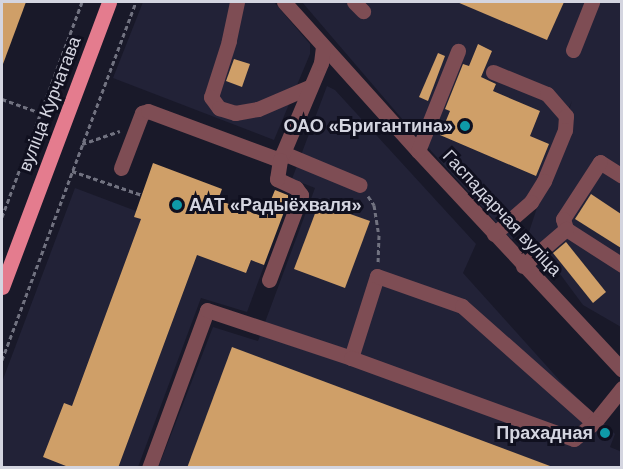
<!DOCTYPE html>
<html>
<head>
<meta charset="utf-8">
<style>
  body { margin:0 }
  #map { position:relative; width:623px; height:469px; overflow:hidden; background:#191929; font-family:Helvetica,sans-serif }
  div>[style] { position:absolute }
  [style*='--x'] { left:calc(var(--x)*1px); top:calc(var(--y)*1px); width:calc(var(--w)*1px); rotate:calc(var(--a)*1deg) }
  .built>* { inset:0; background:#222237 }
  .building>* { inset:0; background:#cf9f68 }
  .path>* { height:3px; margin-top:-1.5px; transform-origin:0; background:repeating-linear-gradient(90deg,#717280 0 4.5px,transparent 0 7.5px) }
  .minor>* { height:15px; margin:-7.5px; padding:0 7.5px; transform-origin:7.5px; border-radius:7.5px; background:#7e4d54 }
  .major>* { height:15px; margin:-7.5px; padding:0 7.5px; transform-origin:7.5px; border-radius:7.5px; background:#e47c8e }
  .dots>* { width:16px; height:16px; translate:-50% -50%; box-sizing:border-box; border:3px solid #10101f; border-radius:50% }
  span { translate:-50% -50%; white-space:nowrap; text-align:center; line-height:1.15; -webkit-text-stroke:6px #10101f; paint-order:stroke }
  .street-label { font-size:18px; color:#d4d5e0 }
  .poi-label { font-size:18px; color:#d4d5e0; font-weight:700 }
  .right { translate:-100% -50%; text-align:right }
  .left { translate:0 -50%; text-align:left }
  .frame { position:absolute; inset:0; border:3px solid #d4d5e0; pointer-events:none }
</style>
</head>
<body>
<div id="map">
  <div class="built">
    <div style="clip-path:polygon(143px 2px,274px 2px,310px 44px,310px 54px,274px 140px,113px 78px)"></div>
    <div style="clip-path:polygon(302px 2px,621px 2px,621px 327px,583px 305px,529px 232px,572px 101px,512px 240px,403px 120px)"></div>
    <div style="clip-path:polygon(327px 86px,335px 90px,476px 244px,463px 273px,562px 383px,615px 434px,610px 447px,622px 452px,621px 468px,158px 468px,213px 327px,258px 341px,315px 188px,292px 179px)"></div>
    <div style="clip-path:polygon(75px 188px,136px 211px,202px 242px,218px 200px,280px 223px,247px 312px,201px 298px,138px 467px,2px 467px,2px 382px)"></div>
  </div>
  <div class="building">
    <div style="clip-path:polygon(2px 2px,26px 2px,3px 64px,2px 64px)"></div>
    <div style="clip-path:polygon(457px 2px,564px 2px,547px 40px)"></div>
    <div style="clip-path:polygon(478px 44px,492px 51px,481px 77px,496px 84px,493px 91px,540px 111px,530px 136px,549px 144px,536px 176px,440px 135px,450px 111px,445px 109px,463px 64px,469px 66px)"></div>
    <div style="clip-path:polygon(438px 53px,445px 56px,428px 101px,419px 97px)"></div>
    <div style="clip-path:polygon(234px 59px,250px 64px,242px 87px,226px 81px)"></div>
    <div style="clip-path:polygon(153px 163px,222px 189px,218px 200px,264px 217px,275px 190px,290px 196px,264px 265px,251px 260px,246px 273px,197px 255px,118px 468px,71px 468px,43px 457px,64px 403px,72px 406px,141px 219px,134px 217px)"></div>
    <div style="clip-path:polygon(591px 194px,621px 214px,621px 248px,575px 219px)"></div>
    <div style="clip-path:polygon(319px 203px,370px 221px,345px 288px,294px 269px)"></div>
    <div style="clip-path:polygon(566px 242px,606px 292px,593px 303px,553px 253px)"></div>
    <div style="clip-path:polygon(232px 347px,550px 466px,549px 468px,187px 468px)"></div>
  </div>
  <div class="path">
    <div style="--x:2;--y:99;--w:41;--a:19.7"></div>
    <div style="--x:82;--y:144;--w:40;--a:-18.9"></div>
    <div style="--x:72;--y:171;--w:74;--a:18.9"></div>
    <div style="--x:368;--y:196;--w:11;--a:56"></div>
    <div style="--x:374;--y:205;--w:30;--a:81"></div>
    <div style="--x:379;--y:235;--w:27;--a:92"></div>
    <div style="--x:2;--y:217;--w:229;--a:-69.6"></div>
    <div style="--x:2;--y:360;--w:382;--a:-69.5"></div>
  </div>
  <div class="minor">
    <div style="--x:237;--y:2;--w:40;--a:102"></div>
    <div style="--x:229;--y:41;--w:59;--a:107.8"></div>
    <div style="--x:211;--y:97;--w:14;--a:54"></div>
    <div style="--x:219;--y:108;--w:17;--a:17"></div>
    <div style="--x:235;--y:113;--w:23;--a:-10"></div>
    <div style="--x:258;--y:109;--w:56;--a:-23.3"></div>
    <div style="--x:284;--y:2;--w:200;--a:48"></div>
    <div style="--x:418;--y:151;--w:299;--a:47"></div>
    <div style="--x:354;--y:2;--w:13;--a:45"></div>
    <div style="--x:573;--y:50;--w:52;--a:-68.4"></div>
    <div style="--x:493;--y:72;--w:58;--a:22.2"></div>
    <div style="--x:547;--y:94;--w:29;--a:49"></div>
    <div style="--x:566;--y:116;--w:14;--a:94"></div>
    <div style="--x:565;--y:130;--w:55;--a:112.4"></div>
    <div style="--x:544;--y:181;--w:25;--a:122"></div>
    <div style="--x:531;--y:202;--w:49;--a:139.1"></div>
    <div style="--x:418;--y:151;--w:108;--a:-68.2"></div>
    <div style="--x:283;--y:153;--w:83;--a:22.6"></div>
    <div style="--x:121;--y:168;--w:59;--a:-69.1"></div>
    <div style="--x:142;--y:113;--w:6;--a:-18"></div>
    <div style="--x:148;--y:111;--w:141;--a:20.4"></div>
    <div style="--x:280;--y:160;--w:105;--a:-67.1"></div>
    <div style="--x:321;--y:63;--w:17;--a:-83"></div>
    <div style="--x:622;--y:176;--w:26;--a:-148"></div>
    <div style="--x:600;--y:162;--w:68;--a:123"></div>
    <div style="--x:563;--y:219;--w:10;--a:73"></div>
    <div style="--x:566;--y:229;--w:67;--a:32.7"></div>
    <div style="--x:523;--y:266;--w:57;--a:-40.7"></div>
    <div style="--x:269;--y:280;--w:91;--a:-69.4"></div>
    <div style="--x:301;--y:195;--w:9;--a:-126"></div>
    <div style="--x:296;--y:188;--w:21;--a:-155"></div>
    <div style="--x:277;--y:179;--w:19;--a:-81"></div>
    <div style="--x:351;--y:358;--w:86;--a:-72.4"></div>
    <div style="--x:377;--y:276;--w:90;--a:19.4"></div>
    <div style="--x:462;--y:306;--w:176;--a:41.6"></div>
    <div style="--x:594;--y:423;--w:45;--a:-51.3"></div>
    <div style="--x:149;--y:468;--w:168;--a:-69.8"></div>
    <div style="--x:207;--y:310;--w:152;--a:18.4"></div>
    <div style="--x:351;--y:358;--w:237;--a:20"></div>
    <div style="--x:574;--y:439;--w:26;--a:-39"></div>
  </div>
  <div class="major">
    <div style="--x:2;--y:287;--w:304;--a:-69.4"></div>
  </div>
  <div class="dots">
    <div style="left:465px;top:126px;background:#0f9aa8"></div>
    <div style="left:177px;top:205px;background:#0f9aa8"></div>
    <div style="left:605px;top:433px;background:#0f9aa8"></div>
  </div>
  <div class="street-label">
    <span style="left:50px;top:104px;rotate:-69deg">вуліца Курчатава</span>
    <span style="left:502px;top:213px;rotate:47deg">Гаспадарчая вуліца</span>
  </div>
  <div class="poi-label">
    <span class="right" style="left:453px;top:126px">ОАО «Бригантина»</span>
    <span class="left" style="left:189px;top:205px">ААТ «Радыёхваля»</span>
    <span class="right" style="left:593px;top:433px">Прахадная</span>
  </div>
  <div class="frame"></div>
</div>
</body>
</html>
